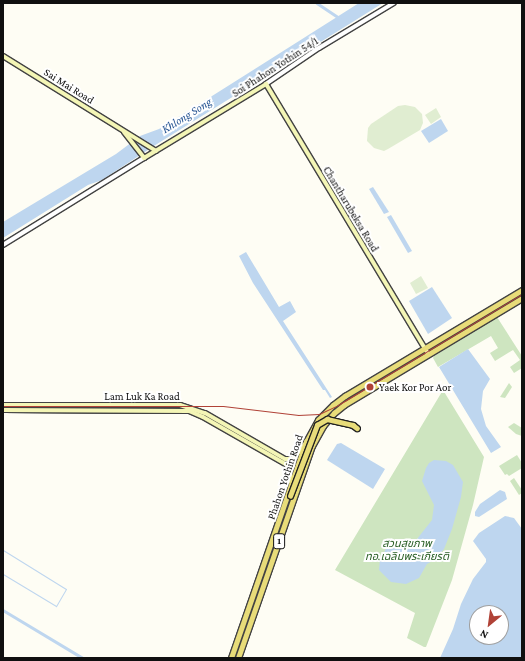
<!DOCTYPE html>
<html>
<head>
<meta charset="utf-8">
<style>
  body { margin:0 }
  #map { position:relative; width:525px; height:661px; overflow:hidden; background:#fefdf4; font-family:"Crimson Pro","Noto Sans Thai",serif }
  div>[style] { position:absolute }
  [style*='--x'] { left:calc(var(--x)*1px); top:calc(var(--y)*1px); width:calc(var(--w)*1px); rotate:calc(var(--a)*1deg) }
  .green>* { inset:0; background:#cee5c0 }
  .pitch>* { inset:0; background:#e0edd1 }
  .water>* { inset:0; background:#bed6ef }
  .stream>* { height:1px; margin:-0.5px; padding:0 0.5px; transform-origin:0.5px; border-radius:0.5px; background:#bed6ef }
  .canal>* { height:2.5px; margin:-1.25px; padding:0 1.25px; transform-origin:1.25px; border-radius:1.25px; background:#bed6ef }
  .roads { filter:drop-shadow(1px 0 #434343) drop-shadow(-1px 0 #434343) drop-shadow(0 1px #434343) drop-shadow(0 -1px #434343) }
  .tertiary>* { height:3.5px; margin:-1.75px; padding:0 1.75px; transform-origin:1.75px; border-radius:1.75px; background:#fff }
  .secondary>* { height:4px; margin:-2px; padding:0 2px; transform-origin:2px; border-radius:2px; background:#f4f6b6 }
  .primary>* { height:4.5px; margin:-2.25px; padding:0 2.25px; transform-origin:2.25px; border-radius:2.25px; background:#e8dc79 }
  .rail>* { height:1px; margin:-0.5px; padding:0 0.5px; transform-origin:0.5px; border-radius:0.5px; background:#b04237 }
  .bridges { filter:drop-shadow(1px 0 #212121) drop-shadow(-1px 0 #212121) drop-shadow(0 1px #212121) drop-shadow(0 -1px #212121) }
  .primary-bridge>* { height:4.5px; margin:-2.25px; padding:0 2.25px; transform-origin:2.25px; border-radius:2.25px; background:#e8dc79 }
  .dots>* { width:11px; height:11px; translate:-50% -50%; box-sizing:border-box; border:2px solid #fff; border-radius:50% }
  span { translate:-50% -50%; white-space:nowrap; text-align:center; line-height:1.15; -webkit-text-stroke:4px #fff; paint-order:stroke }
  .shield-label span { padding:1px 3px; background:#fff; border:1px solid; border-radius:3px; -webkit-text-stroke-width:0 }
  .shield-label { font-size:10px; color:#101010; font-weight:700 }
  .street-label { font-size:11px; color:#101010 }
  .poi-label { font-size:11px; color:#101010 }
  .left { translate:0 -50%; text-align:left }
  .park-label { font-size:11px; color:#2b6027; font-style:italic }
  .water-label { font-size:12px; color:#275593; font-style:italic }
  .frame { position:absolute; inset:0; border:4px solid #101010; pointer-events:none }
  .north { position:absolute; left:469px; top:605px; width:40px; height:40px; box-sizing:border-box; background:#fff; border:1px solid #9f9f9f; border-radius:50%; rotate:209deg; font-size:11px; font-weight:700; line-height:16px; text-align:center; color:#101010 }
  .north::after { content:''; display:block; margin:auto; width:14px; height:18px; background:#b04237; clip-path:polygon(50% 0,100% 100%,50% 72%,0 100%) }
</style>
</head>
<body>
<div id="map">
  <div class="green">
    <div style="clip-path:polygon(497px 317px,522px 356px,522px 368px,514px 373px,510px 367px,520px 360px,513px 350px,495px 361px,490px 353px,498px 348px,491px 336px,438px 367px,433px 358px,434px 356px)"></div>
    <div style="clip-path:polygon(509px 383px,512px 387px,505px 398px,500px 397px)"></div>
    <div style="clip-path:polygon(443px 390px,484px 457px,473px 505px,452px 580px,426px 647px,424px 647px,407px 638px,415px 613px,335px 570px)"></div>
    <div style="clip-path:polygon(514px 423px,522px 428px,522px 436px,516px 434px,508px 427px)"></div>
    <div style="clip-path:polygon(517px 455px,522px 463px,522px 468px,509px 476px,507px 474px,505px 475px,499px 466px)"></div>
    <div style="clip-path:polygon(514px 478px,522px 490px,522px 493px,519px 495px,510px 481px)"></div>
  </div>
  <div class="pitch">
    <div style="clip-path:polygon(405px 105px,415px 107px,422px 114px,423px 123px,420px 130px,388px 149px,384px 151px,374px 148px,367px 141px,368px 128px,371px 124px,398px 106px)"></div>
    <div style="clip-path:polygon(436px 108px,441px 117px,431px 124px,425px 115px)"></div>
    <div style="clip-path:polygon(421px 276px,428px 288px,416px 294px,410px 283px)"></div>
  </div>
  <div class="water">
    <div style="clip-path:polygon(359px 3px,383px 3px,157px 144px,102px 180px,88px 185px,3px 238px,3px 222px,116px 154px,140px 136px,159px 129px,193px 108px)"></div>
    <div style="clip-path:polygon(441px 119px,448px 131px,429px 143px,421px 131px)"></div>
    <div style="clip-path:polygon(373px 187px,389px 212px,384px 214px,369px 189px)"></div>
    <div style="clip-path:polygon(391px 215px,412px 251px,408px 253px,387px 217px)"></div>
    <div style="clip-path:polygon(246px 252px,279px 307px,290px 301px,296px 312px,283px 321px,332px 397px,330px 398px,325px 390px,323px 390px,253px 283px,239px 256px)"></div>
    <div style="clip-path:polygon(432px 287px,452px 318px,428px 334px,409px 301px)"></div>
    <div style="clip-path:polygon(468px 349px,490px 379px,483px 391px,481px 409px,486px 426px,501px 447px,491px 453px,439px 367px)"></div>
    <div style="clip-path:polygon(341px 443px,385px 469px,373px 489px,327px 460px,337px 444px)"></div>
    <div style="clip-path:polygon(434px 460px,446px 461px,453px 465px,463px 482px,461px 497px,452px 529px,444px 549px,434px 560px,427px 564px,419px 578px,406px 584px,391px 582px,379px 570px,380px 559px,389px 544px,396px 539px,414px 541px,417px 539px,432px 520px,434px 505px,422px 481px,426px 468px,429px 463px)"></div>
    <div style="clip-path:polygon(500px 490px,505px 492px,507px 499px,479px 517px,475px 516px,475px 512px,480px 504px)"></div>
    <div style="clip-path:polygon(evenodd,505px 516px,514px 518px,522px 529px,522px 658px,440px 658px,453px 629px,461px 604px,473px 579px,486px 562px,486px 559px,473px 541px,479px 533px,505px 516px,477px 613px,501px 613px,501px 637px,477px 637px,477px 613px)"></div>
  </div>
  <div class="stream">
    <div style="--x:3;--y:550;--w:74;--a:31.8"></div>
    <div style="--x:66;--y:589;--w:20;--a:120"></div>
    <div style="--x:56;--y:606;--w:62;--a:-148.9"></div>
  </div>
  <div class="canal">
    <div style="--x:317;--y:3;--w:27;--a:34"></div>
    <div style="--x:3;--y:610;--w:93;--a:31"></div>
  </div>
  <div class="roads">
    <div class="tertiary">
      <div style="--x:266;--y:84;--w:64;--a:-34.2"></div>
      <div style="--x:319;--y:48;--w:87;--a:-31"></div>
      <div style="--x:3;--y:245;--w:166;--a:-31.7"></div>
    </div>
    <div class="secondary">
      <div style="--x:3;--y:56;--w:180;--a:31.8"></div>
      <div style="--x:124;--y:132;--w:33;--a:52"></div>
      <div style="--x:144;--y:158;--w:143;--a:-31.2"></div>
      <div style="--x:266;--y:84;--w:315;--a:59"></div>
      <div style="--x:3;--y:405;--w:177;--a:0"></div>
      <div style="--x:180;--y:405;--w:26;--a:18"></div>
      <div style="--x:205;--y:413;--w:92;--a:29.9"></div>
      <div style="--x:285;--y:459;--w:8;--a:0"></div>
      <div style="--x:293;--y:459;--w:19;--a:-51"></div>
      <div style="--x:3;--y:410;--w:186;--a:0.3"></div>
      <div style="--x:189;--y:411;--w:15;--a:23"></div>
      <div style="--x:203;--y:417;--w:97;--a:29.7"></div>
      <div style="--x:287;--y:465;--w:8;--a:67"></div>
      <div style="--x:290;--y:472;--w:10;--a:84"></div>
    </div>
    <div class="primary">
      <div style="--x:231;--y:658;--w:229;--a:-70.9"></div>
      <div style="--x:306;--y:442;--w:25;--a:-61"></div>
      <div style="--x:318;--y:420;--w:21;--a:-45"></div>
      <div style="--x:333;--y:405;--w:15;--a:-37"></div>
      <div style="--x:345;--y:396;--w:206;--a:-30.9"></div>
      <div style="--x:238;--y:658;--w:225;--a:-70.8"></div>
      <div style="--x:312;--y:446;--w:23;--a:-61"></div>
      <div style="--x:323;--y:426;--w:17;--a:-50"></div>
      <div style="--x:334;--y:413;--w:13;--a:-39"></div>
      <div style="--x:344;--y:405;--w:208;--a:-31"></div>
    </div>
  </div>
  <div class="rail">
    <div style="--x:3;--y:406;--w:220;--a:0"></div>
    <div style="--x:223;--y:406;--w:76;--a:6.8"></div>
    <div style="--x:298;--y:415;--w:21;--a:-3"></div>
    <div style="--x:319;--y:414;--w:21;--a:-25"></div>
    <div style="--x:338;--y:405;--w:215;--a:-31.1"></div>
  </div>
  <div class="bridges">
    <div class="primary-bridge">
      <div style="--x:290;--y:496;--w:76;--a:-69.2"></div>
      <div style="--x:317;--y:425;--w:12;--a:-31"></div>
      <div style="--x:327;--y:419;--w:27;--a:13"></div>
      <div style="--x:353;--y:425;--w:5;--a:37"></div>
    </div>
  </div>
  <div class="dots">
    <div style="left:370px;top:387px;background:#b04237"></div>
  </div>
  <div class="shield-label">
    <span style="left:279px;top:541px">1</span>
  </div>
  <div class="street-label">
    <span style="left:275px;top:67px;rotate:-33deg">Soi Phahon Yothin 54/1</span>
    <span style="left:69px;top:86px;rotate:32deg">Sai Mai Road</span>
    <span style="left:351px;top:209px;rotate:59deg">Chantharubeksa Road</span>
    <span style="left:142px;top:396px">Lam Luk Ka Road</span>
    <span style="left:285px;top:477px;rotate:-71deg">Phahon Yothin Road</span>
  </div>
  <div class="poi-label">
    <span class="left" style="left:379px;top:387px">Yaek Kor Por Aor</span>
  </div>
  <div class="park-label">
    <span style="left:407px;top:550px">สวนสุขภาพ<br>ทอ.เฉลิมพระเกียรติ</span>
  </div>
  <div class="water-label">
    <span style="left:187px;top:116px;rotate:-32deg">Khlong Song</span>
  </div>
  <div class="frame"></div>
  <div class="north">N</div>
</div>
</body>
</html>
